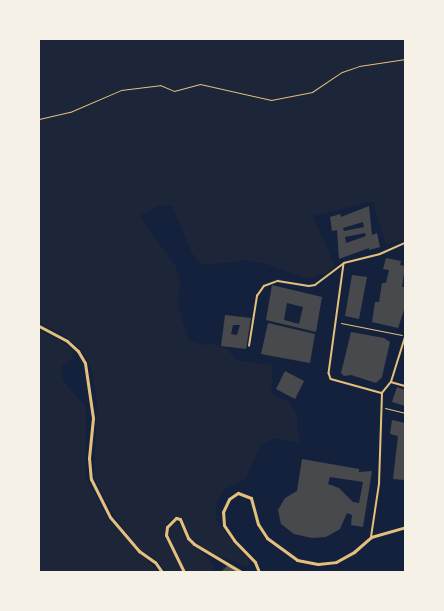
<!DOCTYPE html>
<html>
<head>
<meta charset="utf-8">
<style>
  body { margin:0 }
  #map { position:relative; width:444px; height:611px; overflow:hidden; background:#14213d; font-family:Commissioner,sans-serif }
  div>[style] { position:absolute }
  [style*='--x'] { left:calc(var(--x)*1px); top:calc(var(--y)*1px); width:calc(var(--w)*1px); rotate:calc(var(--a)*1deg) }
  .green>* { inset:0; background:#1d2539 }
  .building>* { inset:0; background:#48494c }
  .path>* { height:1px; margin:-0.5px; padding:0 0.5px; transform-origin:0.5px; border-radius:0.5px; background:#e5c07b }
  .service>* { height:1.5px; margin:-0.75px; padding:0 0.75px; transform-origin:0.75px; border-radius:0.75px; background:#e5c07b }
  .minor>* { height:3px; margin:-1.5px; padding:0 1.5px; transform-origin:1.5px; border-radius:1.5px; background:#e5c07b }
  span { translate:-50% -50%; white-space:nowrap; text-align:center; line-height:1.15; -webkit-text-stroke:4px #f6f1e7; paint-order:stroke }
  .frame { position:absolute; inset:0; border:40px solid #f6f1e7; pointer-events:none }
</style>
</head>
<body>
<div id="map">
  <div class="green">
    <div style="clip-path:polygon(39px 39px,405px 39px,405px 239px,386px 245px,373px 201px,313px 216px,334px 264px,333px 268px,326px 273px,309px 279px,263px 263px,247px 260px,206px 265px,200px 263px,192px 253px,172px 206px,160px 205px,140px 216px,176px 267px,181px 283px,177px 304px,189px 341px,203px 345px,212px 343px,227px 349px,237px 361px,273px 365px,271px 394px,289px 402px,297px 414px,297px 428px,301px 443px,275px 438px,261px 445px,246px 478px,224px 490px,216px 505px,216px 520px,250px 563px,248px 567px,206px 551px,190px 537px,182px 519px,175px 517px,165px 526px,164px 536px,182px 572px,166px 572px,156px 559px,141px 550px,127px 534px,114px 516px,94px 477px,97px 400px,91px 369px,81px 349px,63px 335px,39px 323px)"></div>
    <div style="clip-path:polygon(39px 330px,69px 346px,73px 351px,72px 358px,61px 367px,63px 381px,86px 407px,86px 478px,109px 520px,159px 572px,39px 572px)"></div>
    <div style="clip-path:polygon(176px 521px,178px 522px,186px 539px,210px 560px,216px 572px,186px 572px,168px 534px,168px 528px)"></div>
  </div>
  <div class="building">
    <div style="clip-path:polygon(evenodd,369px 206px,372px 235px,377px 233px,380px 247px,369px 250px,369px 248px,339px 259px,337px 230px,332px 231px,330px 217px,340px 214px,341px 217px,369px 206px,363px 222px,364px 227px,344px 231px,343px 228px,363px 222px,369px 206px,365px 233px,366px 236px,346px 243px,345px 237px,365px 233px)"></div>
    <div style="clip-path:polygon(386px 258px,401px 261px,400px 265px,405px 266px,402px 287px,405px 287px,405px 307px,398px 328px,372px 322px,375px 302px,379px 302px,382px 283px,386px 283px,389px 270px,383px 269px)"></div>
    <div style="clip-path:polygon(352px 275px,367px 277px,359px 319px,345px 316px)"></div>
    <div style="clip-path:polygon(evenodd,272px 285px,322px 297px,316px 332px,266px 320px,272px 285px,287px 303px,303px 307px,299px 324px,284px 320px,287px 303px)"></div>
    <div style="clip-path:polygon(evenodd,225px 315px,251px 318px,246px 349px,221px 346px,225px 315px,233px 325px,240px 325px,237px 335px,231px 334px,233px 325px)"></div>
    <div style="clip-path:polygon(268px 323px,315px 334px,310px 363px,261px 354px)"></div>
    <div style="clip-path:polygon(351px 332px,384px 338px,390px 342px,382px 377px,376px 383px,351px 375px,344px 376px,341px 373px)"></div>
    <div style="clip-path:polygon(285px 371px,304px 381px,295px 399px,276px 389px)"></div>
    <div style="clip-path:polygon(397px 387px,405px 390px,405px 406px,392px 402px)"></div>
    <div style="clip-path:polygon(392px 420px,405px 423px,405px 480px,393px 479px,398px 436px,390px 434px)"></div>
    <div style="clip-path:polygon(evenodd,302px 459px,359px 469px,359px 472px,372px 471px,363px 527px,351px 525px,352px 515px,347px 513px,340px 529px,326px 537px,312px 538px,294px 534px,281px 524px,278px 510px,285px 498px,297px 491px,302px 459px,330px 477px,363px 482px,359px 503px,353px 502px,339px 488px,328px 484px,330px 477px)"></div>
    <div style="clip-path:polygon(228px 565px,238px 572px,221px 572px)"></div>
  </div>
  <div class="path">
    <div style="--x:39;--y:119;--w:32;--a:-13"></div>
    <div style="--x:70;--y:112;--w:56;--a:-23.3"></div>
    <div style="--x:121;--y:90;--w:39;--a:-7"></div>
    <div style="--x:160;--y:85;--w:15;--a:23"></div>
    <div style="--x:174;--y:91;--w:27;--a:-15"></div>
    <div style="--x:200;--y:84;--w:73;--a:12.7"></div>
    <div style="--x:271;--y:100;--w:42;--a:-11"></div>
    <div style="--x:312;--y:92;--w:36;--a:-34"></div>
    <div style="--x:342;--y:72;--w:18;--a:-19"></div>
    <div style="--x:359;--y:66;--w:47;--a:-8.7"></div>
    <div style="--x:341;--y:323;--w:62;--a:11.1"></div>
    <div style="--x:385;--y:408;--w:21;--a:14"></div>
  </div>
  <div class="service">
    <div style="--x:344;--y:264;--w:110;--a:97.8"></div>
    <div style="--x:329;--y:373;--w:6;--a:72"></div>
    <div style="--x:331;--y:379;--w:53;--a:15.4"></div>
    <div style="--x:249;--y:346;--w:51;--a:-80.9"></div>
    <div style="--x:257;--y:296;--w:12;--a:-55"></div>
    <div style="--x:264;--y:286;--w:15;--a:-20"></div>
    <div style="--x:278;--y:281;--w:31;--a:9"></div>
    <div style="--x:309;--y:286;--w:6;--a:-9"></div>
    <div style="--x:315;--y:285;--w:36;--a:-37"></div>
    <div style="--x:344;--y:263;--w:37;--a:-14"></div>
    <div style="--x:380;--y:254;--w:27;--a:-24"></div>
    <div style="--x:391;--y:382;--w:15;--a:16"></div>
    <div style="--x:371;--y:537;--w:54;--a:-81.4"></div>
    <div style="--x:379;--y:484;--w:91;--a:-88.1"></div>
    <div style="--x:382;--y:393;--w:14;--a:-51"></div>
    <div style="--x:391;--y:382;--w:47;--a:-72.7"></div>
  </div>
  <div class="minor">
    <div style="--x:39;--y:326;--w:32;--a:28"></div>
    <div style="--x:67;--y:341;--w:15;--a:42"></div>
    <div style="--x:78;--y:351;--w:14;--a:60"></div>
    <div style="--x:85;--y:363;--w:56;--a:81.7"></div>
    <div style="--x:93;--y:418;--w:40;--a:95.7"></div>
    <div style="--x:89;--y:458;--w:21;--a:85"></div>
    <div style="--x:91;--y:479;--w:42;--a:63.4"></div>
    <div style="--x:110;--y:517;--w:45;--a:49.5"></div>
    <div style="--x:139;--y:551;--w:19;--a:35"></div>
    <div style="--x:155;--y:562;--w:12;--a:55"></div>
    <div style="--x:184;--y:572;--w:41;--a:-115.9"></div>
    <div style="--x:166;--y:535;--w:8;--a:-83"></div>
    <div style="--x:167;--y:527;--w:13;--a:-45"></div>
    <div style="--x:176;--y:518;--w:4;--a:14"></div>
    <div style="--x:180;--y:519;--w:21;--a:67"></div>
    <div style="--x:188;--y:538;--w:8;--a:45"></div>
    <div style="--x:194;--y:544;--w:55;--a:30.8"></div>
    <div style="--x:259;--y:572;--w:11;--a:-112"></div>
    <div style="--x:255;--y:562;--w:30;--a:-134"></div>
    <div style="--x:234;--y:540;--w:18;--a:-124"></div>
    <div style="--x:224;--y:525;--w:13;--a:-94"></div>
    <div style="--x:223;--y:512;--w:14;--a:-65"></div>
    <div style="--x:229;--y:499;--w:11;--a:-34"></div>
    <div style="--x:238;--y:493;--w:14;--a:21"></div>
    <div style="--x:251;--y:498;--w:27;--a:75"></div>
    <div style="--x:258;--y:524;--w:17;--a:57"></div>
    <div style="--x:267;--y:538;--w:37;--a:36"></div>
    <div style="--x:297;--y:560;--w:21;--a:11"></div>
    <div style="--x:318;--y:564;--w:18;--a:-6"></div>
    <div style="--x:336;--y:562;--w:21;--a:-29"></div>
    <div style="--x:354;--y:552;--w:23;--a:-41"></div>
    <div style="--x:371;--y:537;--w:35;--a:-16"></div>
  </div>
  <div class="frame"></div>
</div>
</body>
</html>
